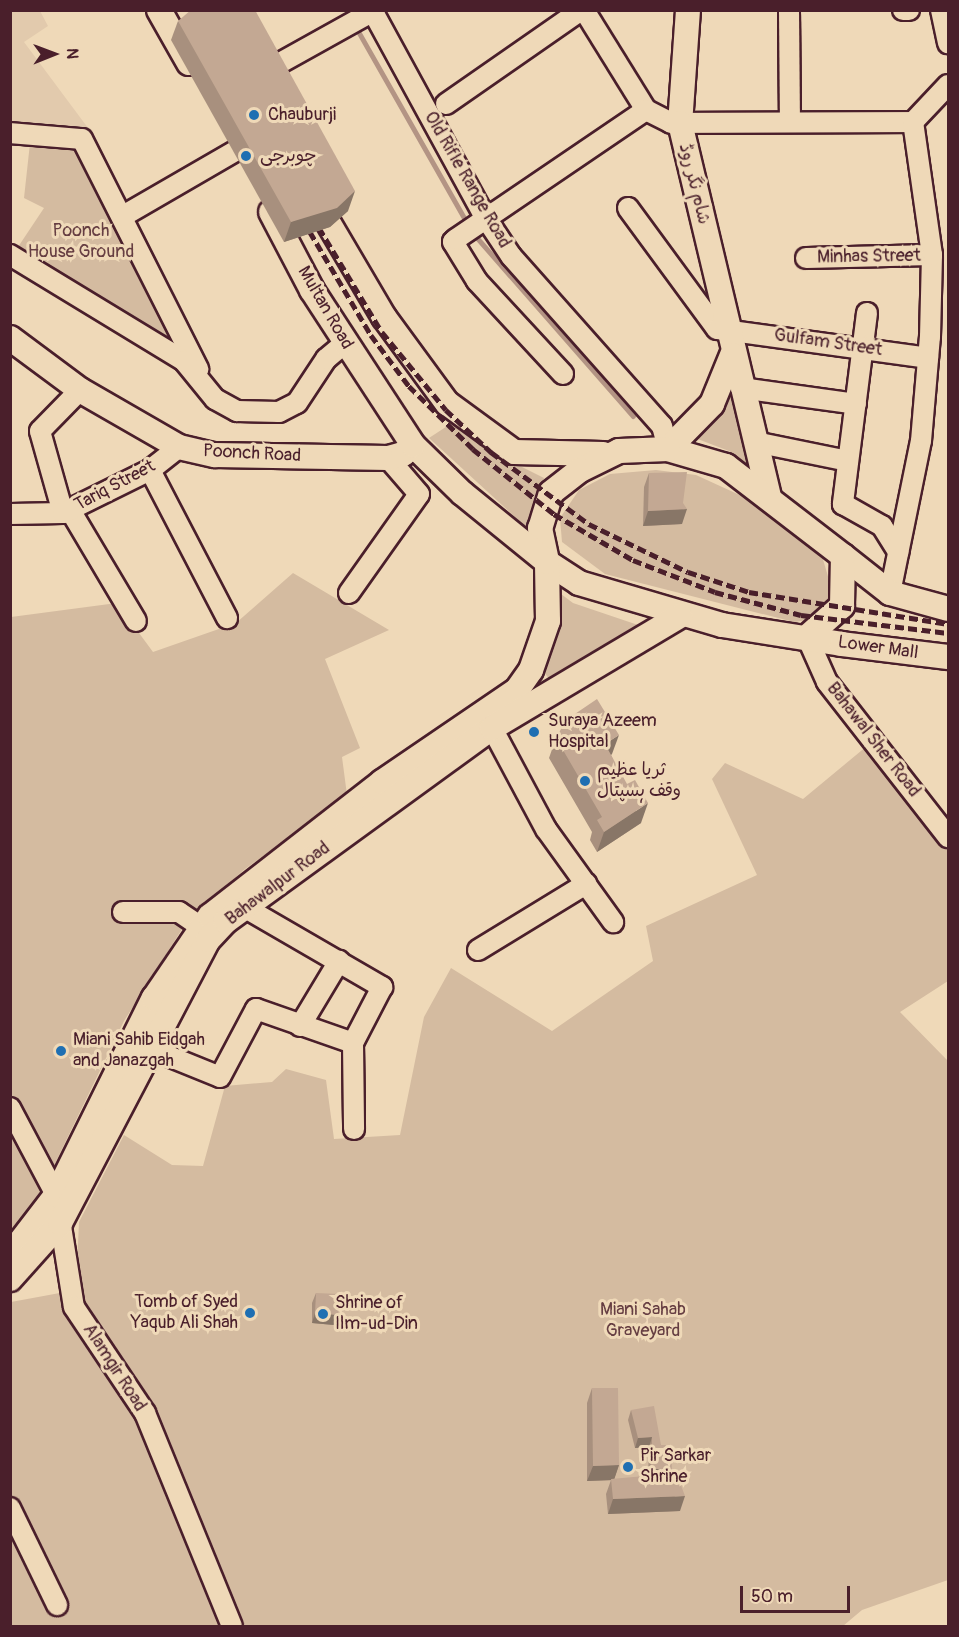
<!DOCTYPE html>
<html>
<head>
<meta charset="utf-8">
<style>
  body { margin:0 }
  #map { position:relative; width:959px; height:1637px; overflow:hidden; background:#efd9b8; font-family:Pangolin,"Playpen Sans Arabic",sans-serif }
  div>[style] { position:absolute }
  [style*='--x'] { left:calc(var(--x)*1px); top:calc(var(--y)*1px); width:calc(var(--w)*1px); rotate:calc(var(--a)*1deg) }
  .built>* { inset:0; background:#e2caad }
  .green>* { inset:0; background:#d4bba0 }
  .stream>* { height:4.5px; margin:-2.25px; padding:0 2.25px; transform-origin:2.25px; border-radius:2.25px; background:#b39484 }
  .roads { filter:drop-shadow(2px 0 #4a1f2b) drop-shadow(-2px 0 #4a1f2b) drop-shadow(0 2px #4a1f2b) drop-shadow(0 -2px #4a1f2b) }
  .minor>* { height:20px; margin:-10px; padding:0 10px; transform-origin:10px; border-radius:10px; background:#efd9b8 }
  .major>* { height:24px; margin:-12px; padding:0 12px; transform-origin:12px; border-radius:12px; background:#efd9b8 }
  .rail>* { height:4.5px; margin-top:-2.25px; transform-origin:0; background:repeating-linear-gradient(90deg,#4a1f2b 0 9px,transparent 0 13.5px) }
  .wall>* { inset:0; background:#a8907e }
  .shaded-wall>* { inset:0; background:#887667 }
  .building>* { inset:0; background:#c3a893 }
  .dots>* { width:16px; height:16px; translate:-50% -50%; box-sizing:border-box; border:3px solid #efd9b8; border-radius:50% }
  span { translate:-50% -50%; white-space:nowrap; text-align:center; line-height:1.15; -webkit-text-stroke:6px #efd9b8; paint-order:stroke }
  .poi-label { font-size:18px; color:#4a1f2b }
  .left { translate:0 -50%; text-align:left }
  .right { translate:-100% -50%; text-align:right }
  .street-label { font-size:18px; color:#4a1f2b }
  .park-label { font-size:18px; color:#663e42 }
  .frame { position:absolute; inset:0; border:12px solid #4a1f2b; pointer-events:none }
  .north { position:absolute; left:24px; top:24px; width:60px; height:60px; -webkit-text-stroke:4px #efd9b8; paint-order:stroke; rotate:89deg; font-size:16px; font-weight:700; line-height:24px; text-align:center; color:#4a1f2b }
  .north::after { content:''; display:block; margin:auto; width:21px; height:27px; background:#4a1f2b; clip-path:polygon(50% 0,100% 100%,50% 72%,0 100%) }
  .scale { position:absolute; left:740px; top:1586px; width:110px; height:27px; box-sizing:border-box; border:3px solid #4a1f2b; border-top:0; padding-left:8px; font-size:18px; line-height:21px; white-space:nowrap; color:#4a1f2b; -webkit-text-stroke:4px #efd9b8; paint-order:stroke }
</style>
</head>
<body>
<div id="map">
  <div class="built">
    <div style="clip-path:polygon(10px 11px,40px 11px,48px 26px,24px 42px,91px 132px,82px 139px,11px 133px)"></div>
  </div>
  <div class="green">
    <div style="clip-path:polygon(31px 134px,82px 139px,207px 388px,12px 256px,44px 208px,24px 198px)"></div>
    <div style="clip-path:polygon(734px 375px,758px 475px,729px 451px,695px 438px,713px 419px)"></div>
    <div style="clip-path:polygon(458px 419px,510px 461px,544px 478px,526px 527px,429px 438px)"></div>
    <div style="clip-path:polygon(656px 470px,696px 475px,744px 497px,822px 556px,834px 597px,815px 619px,794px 622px,605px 574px,562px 542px,560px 518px,579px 490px,610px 474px)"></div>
    <div style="clip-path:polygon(293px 573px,389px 630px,325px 659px,360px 748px,342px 757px,347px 795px,245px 869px,189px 918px,124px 1021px,29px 1217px,11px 1241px,11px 617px,117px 603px,153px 652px,236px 623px)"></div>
    <div style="clip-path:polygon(557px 591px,573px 603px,644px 627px,550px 680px,540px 667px,556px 638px)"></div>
    <div style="clip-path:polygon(873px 741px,948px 837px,948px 981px,900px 1012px,948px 1061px,948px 1580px,862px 1610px,843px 1626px,11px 1626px,11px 1302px,76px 1290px,79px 1222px,124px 1135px,172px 1165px,203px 1166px,225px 1086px,272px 1082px,286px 1069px,326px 1080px,334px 1139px,400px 1135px,424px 1017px,451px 968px,552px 1031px,653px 961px,646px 926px,757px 875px,712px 779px,725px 763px,803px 799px)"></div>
  </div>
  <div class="stream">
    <div style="--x:356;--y:27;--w:229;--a:60.4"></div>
    <div style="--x:473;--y:233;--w:243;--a:48.8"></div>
  </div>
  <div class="roads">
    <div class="minor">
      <div style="--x:372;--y:10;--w:236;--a:61.4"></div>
      <div style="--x:485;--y:217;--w:47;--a:56.3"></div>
      <div style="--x:511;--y:256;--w:227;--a:48.4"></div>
      <div style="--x:662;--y:426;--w:24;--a:75"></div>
      <div style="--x:584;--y:10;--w:118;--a:58.2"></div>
      <div style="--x:789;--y:10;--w:112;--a:89.5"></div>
      <div style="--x:903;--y:10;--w:6;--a:0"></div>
      <div style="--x:941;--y:10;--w:34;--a:78"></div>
      <div style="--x:262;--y:73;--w:129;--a:-29.1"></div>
      <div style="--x:446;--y:104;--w:165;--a:-34.8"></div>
      <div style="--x:10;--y:133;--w:72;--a:4.8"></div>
      <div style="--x:82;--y:139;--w:258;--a:63.2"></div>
      <div style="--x:628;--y:208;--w:150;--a:53.7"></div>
      <div style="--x:717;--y:329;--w:213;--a:7.8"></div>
      <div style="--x:123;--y:216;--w:132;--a:-30.1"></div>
      <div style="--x:10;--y:255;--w:204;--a:31.3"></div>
      <div style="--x:184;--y:361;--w:49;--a:50.8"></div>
      <div style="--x:215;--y:399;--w:25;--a:29"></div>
      <div style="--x:237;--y:411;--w:42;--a:1.4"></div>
      <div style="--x:279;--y:412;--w:20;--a:-27"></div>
      <div style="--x:297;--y:403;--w:53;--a:-56.6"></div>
      <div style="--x:326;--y:359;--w:25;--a:-40"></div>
      <div style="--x:806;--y:258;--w:126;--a:-1.4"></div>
      <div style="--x:867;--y:313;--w:193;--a:97.2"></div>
      <div style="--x:843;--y:504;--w:45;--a:29.4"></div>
      <div style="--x:882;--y:526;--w:31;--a:58"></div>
      <div style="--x:563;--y:374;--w:127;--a:-132.8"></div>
      <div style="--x:477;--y:281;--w:46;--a:-121.6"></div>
      <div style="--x:453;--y:242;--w:4;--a:-45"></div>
      <div style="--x:456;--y:239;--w:230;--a:-34.2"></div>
      <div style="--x:646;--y:110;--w:28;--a:27"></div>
      <div style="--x:671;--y:123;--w:242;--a:-0.2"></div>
      <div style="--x:913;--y:122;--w:51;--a:-46.6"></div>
      <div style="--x:741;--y:388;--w:116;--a:7.9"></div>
      <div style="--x:755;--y:442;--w:95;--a:11.5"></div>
      <div style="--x:150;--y:470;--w:167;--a:62.5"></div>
      <div style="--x:70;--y:510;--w:129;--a:59.3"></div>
      <div style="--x:63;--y:513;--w:85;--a:-105.7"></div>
      <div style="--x:40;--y:431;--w:57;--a:-45.7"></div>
      <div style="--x:10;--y:514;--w:53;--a:-1.1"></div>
      <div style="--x:63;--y:513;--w:97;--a:-26.3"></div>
      <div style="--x:150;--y:470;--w:37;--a:-38"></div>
      <div style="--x:349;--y:593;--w:121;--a:-54.7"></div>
      <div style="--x:419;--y:494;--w:48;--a:-130.7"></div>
      <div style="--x:890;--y:593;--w:155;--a:-78.5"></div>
      <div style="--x:921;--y:441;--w:104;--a:-85.1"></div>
      <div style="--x:930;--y:337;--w:82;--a:-88.6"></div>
      <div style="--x:932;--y:255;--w:134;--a:-98.1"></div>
      <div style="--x:807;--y:637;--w:49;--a:66"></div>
      <div style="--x:827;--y:682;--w:197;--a:52"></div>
      <div style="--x:492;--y:728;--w:115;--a:61.9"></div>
      <div style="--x:546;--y:829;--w:115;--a:54.2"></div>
      <div style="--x:244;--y:907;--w:160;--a:30.1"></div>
      <div style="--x:382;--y:987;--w:63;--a:117.4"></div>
      <div style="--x:353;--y:1043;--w:86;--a:89.3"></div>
      <div style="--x:123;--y:912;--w:56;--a:0"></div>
      <div style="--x:179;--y:912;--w:27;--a:34"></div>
      <div style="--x:478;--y:950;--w:127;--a:-31.4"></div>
      <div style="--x:300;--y:1026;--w:76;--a:-59"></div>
      <div style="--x:151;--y:1049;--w:74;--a:22.1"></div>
      <div style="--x:220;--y:1077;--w:77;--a:-62.1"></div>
      <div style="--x:256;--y:1009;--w:103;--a:19.3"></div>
      <div style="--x:10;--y:1108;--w:98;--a:62.1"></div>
      <div style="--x:56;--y:1195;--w:113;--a:80.9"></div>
      <div style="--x:74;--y:1307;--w:128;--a:56.2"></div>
      <div style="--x:145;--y:1413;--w:230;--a:67.8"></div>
      <div style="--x:10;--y:1508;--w:108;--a:64.1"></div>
    </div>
    <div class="major">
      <div style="--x:159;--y:10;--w:61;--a:60.5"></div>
      <div style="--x:688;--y:10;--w:113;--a:94"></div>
      <div style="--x:680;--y:123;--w:384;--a:76.6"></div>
      <div style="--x:315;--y:200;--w:136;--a:59.5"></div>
      <div style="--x:384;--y:317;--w:107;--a:53.8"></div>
      <div style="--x:447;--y:403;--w:83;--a:36.2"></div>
      <div style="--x:514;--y:452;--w:89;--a:1.3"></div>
      <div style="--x:10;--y:338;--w:87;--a:36.6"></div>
      <div style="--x:80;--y:390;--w:114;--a:29.9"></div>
      <div style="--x:179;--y:447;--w:37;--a:13"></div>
      <div style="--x:215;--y:455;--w:173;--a:1"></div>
      <div style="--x:388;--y:458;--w:16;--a:-15"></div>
      <div style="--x:403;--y:454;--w:13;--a:-42"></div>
      <div style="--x:668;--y:449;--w:63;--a:-45.6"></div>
      <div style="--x:712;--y:404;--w:53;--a:-67.8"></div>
      <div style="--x:843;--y:556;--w:60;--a:38.2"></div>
      <div style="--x:890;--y:593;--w:60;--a:15.4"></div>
      <div style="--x:807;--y:637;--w:47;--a:-41.5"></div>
      <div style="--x:842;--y:606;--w:50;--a:-88.9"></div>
      <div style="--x:843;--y:556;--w:148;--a:-142.4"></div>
      <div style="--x:726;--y:466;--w:60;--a:-163.7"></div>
      <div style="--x:668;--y:449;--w:49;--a:177.7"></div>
      <div style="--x:619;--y:451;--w:43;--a:154"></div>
      <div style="--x:580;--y:470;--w:37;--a:142"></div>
      <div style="--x:551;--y:493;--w:37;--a:107"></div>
      <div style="--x:540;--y:528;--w:35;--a:78"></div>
      <div style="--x:547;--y:562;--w:38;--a:33"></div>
      <div style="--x:579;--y:583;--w:149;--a:16.4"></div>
      <div style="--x:722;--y:625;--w:121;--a:9"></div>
      <div style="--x:842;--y:644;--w:107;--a:7"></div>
      <div style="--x:10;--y:1255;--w:76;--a:-52.5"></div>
      <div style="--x:56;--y:1195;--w:220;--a:-63.6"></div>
      <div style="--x:154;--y:998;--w:99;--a:-55.7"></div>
      <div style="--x:210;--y:916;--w:218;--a:-37.9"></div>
      <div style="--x:382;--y:782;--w:163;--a:-34.3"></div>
      <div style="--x:517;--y:690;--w:24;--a:-55"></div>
      <div style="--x:531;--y:670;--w:52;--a:-70.9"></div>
      <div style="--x:548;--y:621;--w:59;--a:-91"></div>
      <div style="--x:547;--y:562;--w:109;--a:-140.9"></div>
      <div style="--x:462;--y:493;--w:69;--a:-135.6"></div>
      <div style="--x:413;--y:445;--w:185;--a:-123.1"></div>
      <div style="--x:312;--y:290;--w:88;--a:-117.7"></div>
      <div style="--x:10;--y:1279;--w:75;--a:-48.2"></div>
      <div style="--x:60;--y:1223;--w:319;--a:-62.4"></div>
      <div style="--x:208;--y:940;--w:26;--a:-47"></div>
      <div style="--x:226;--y:921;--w:329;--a:-36"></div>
      <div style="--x:492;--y:728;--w:219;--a:-30.8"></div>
    </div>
  </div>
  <div class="rail">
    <div style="--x:312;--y:216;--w:135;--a:58.9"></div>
    <div style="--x:382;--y:332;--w:101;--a:50.6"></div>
    <div style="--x:446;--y:410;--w:62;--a:43"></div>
    <div style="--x:491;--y:452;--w:122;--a:36.3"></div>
    <div style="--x:589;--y:524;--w:110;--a:25.9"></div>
    <div style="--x:688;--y:572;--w:64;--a:18.2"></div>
    <div style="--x:749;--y:592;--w:202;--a:9.1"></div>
    <div style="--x:303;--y:220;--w:134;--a:59.4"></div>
    <div style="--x:371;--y:335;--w:64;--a:53.3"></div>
    <div style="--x:409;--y:386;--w:90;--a:44.5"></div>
    <div style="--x:473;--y:449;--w:104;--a:38.7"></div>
    <div style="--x:554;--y:514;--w:91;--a:30.2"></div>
    <div style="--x:633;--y:560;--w:88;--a:21.3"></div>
    <div style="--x:715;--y:592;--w:89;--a:15"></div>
    <div style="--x:801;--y:615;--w:148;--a:7"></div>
  </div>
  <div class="wall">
    <div style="clip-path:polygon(178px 21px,348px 211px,330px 227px,284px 242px,171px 40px)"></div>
    <div style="clip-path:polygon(649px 473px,683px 503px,682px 524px,643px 526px,644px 487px)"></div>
    <div style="clip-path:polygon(556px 738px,612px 754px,611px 755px,641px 823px,597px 852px,590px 840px,592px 832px,549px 758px)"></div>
    <div style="clip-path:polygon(316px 1293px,338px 1315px,334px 1325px,312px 1323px,312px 1303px)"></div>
    <div style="clip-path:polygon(592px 1388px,619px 1465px,614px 1479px,648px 1484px,665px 1479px,648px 1479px,649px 1447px,635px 1448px,628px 1420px,631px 1410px,661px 1445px,668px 1478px,680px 1511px,608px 1514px,606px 1494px,611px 1480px,587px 1481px,587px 1403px)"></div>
  </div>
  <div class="shaded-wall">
    <div style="clip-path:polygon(355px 191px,348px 211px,330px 227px,284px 242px,291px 222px)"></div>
    <div style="clip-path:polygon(687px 509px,682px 524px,643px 526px,648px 511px)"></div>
    <div style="clip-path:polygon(619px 735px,612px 754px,597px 763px,605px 744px)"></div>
    <div style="clip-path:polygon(648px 803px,641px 823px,597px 852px,604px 832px)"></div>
    <div style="clip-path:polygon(315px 1313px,338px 1315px,334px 1325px,312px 1323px)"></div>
    <div style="clip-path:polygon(652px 1437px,649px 1447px,635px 1448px,638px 1438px)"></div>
    <div style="clip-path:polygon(619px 1465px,614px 1480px,587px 1481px,593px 1466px)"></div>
    <div style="clip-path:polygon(651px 1469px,672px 1469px,668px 1479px,648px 1479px)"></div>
    <div style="clip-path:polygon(685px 1496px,680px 1511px,608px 1514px,613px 1499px)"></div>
  </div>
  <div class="building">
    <div style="clip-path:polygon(191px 10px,255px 10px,355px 191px,337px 208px,291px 222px,178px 21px)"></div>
    <div style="clip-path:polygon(687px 472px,683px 503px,687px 509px,648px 511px,649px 473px)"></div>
    <div style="clip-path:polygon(597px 699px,619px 735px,605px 744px,627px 784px,635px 780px,648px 803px,604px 832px,597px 820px,602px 817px,556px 738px,566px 720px)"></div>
    <div style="clip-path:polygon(316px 1293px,339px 1294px,338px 1315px,315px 1313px)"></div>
    <div style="clip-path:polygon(592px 1388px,618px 1388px,619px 1465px,593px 1466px)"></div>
    <div style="clip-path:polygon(654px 1406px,661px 1445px,671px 1445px,672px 1469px,651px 1469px,652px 1437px,638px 1438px,631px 1410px)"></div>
    <div style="clip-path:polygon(677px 1475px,685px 1496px,613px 1499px,611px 1479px,645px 1476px,648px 1484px)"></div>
  </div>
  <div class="dots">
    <div style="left:254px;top:115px;background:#1f6fb2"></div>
    <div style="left:246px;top:156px;background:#1f6fb2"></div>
    <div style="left:534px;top:732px;background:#1f6fb2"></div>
    <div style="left:585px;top:781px;background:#1f6fb2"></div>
    <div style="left:61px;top:1051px;background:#1f6fb2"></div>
    <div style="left:250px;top:1313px;background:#1f6fb2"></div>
    <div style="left:323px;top:1314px;background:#1f6fb2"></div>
    <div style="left:628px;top:1467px;background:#1f6fb2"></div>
  </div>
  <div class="poi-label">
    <span class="left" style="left:268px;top:115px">Chauburji</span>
    <span class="left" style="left:260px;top:156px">چوبرجی</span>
    <span class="left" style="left:548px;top:732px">Suraya Azeem<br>Hospital</span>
    <span class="left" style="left:597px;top:781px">ثریا عظیم<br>وقف ہسپتال</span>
    <span class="left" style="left:73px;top:1051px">Miani Sahib Eidgah<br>and Janazgah</span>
    <span class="right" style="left:238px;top:1313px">Tomb of Syed<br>Yaqub Ali Shah</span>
    <span class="left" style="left:335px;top:1314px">Shrine of<br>Ilm-ud-Din</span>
    <span class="left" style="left:640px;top:1467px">Pir Sarkar<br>Shrine</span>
  </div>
  <div class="street-label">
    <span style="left:467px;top:180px;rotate:60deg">Old Rifle Range Road</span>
    <span style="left:694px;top:184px;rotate:76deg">شام نگر روڈ</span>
    <span style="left:869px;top:257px;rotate:-1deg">Minhas Street</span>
    <span style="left:325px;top:308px;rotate:60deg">Multan Road</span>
    <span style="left:828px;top:343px;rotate:8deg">Gulfam Street</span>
    <span style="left:252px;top:454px;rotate:3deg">Poonch Road</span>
    <span style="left:115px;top:486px;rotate:-28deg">Tariq Street</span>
    <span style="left:878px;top:648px;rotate:8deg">Lower Mall</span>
    <span style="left:873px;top:740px;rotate:52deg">Bahawal Sher Road</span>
    <span style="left:278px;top:884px;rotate:-37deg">Bahawalpur Road</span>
    <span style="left:114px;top:1368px;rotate:57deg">Alamgir Road</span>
  </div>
  <div class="park-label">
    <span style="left:81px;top:242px">Poonch<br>House Ground</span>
    <span style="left:643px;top:1321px">Miani Sahab<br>Graveyard</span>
  </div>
  <div class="frame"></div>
  <div class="north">N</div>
  <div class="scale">50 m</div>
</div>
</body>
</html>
